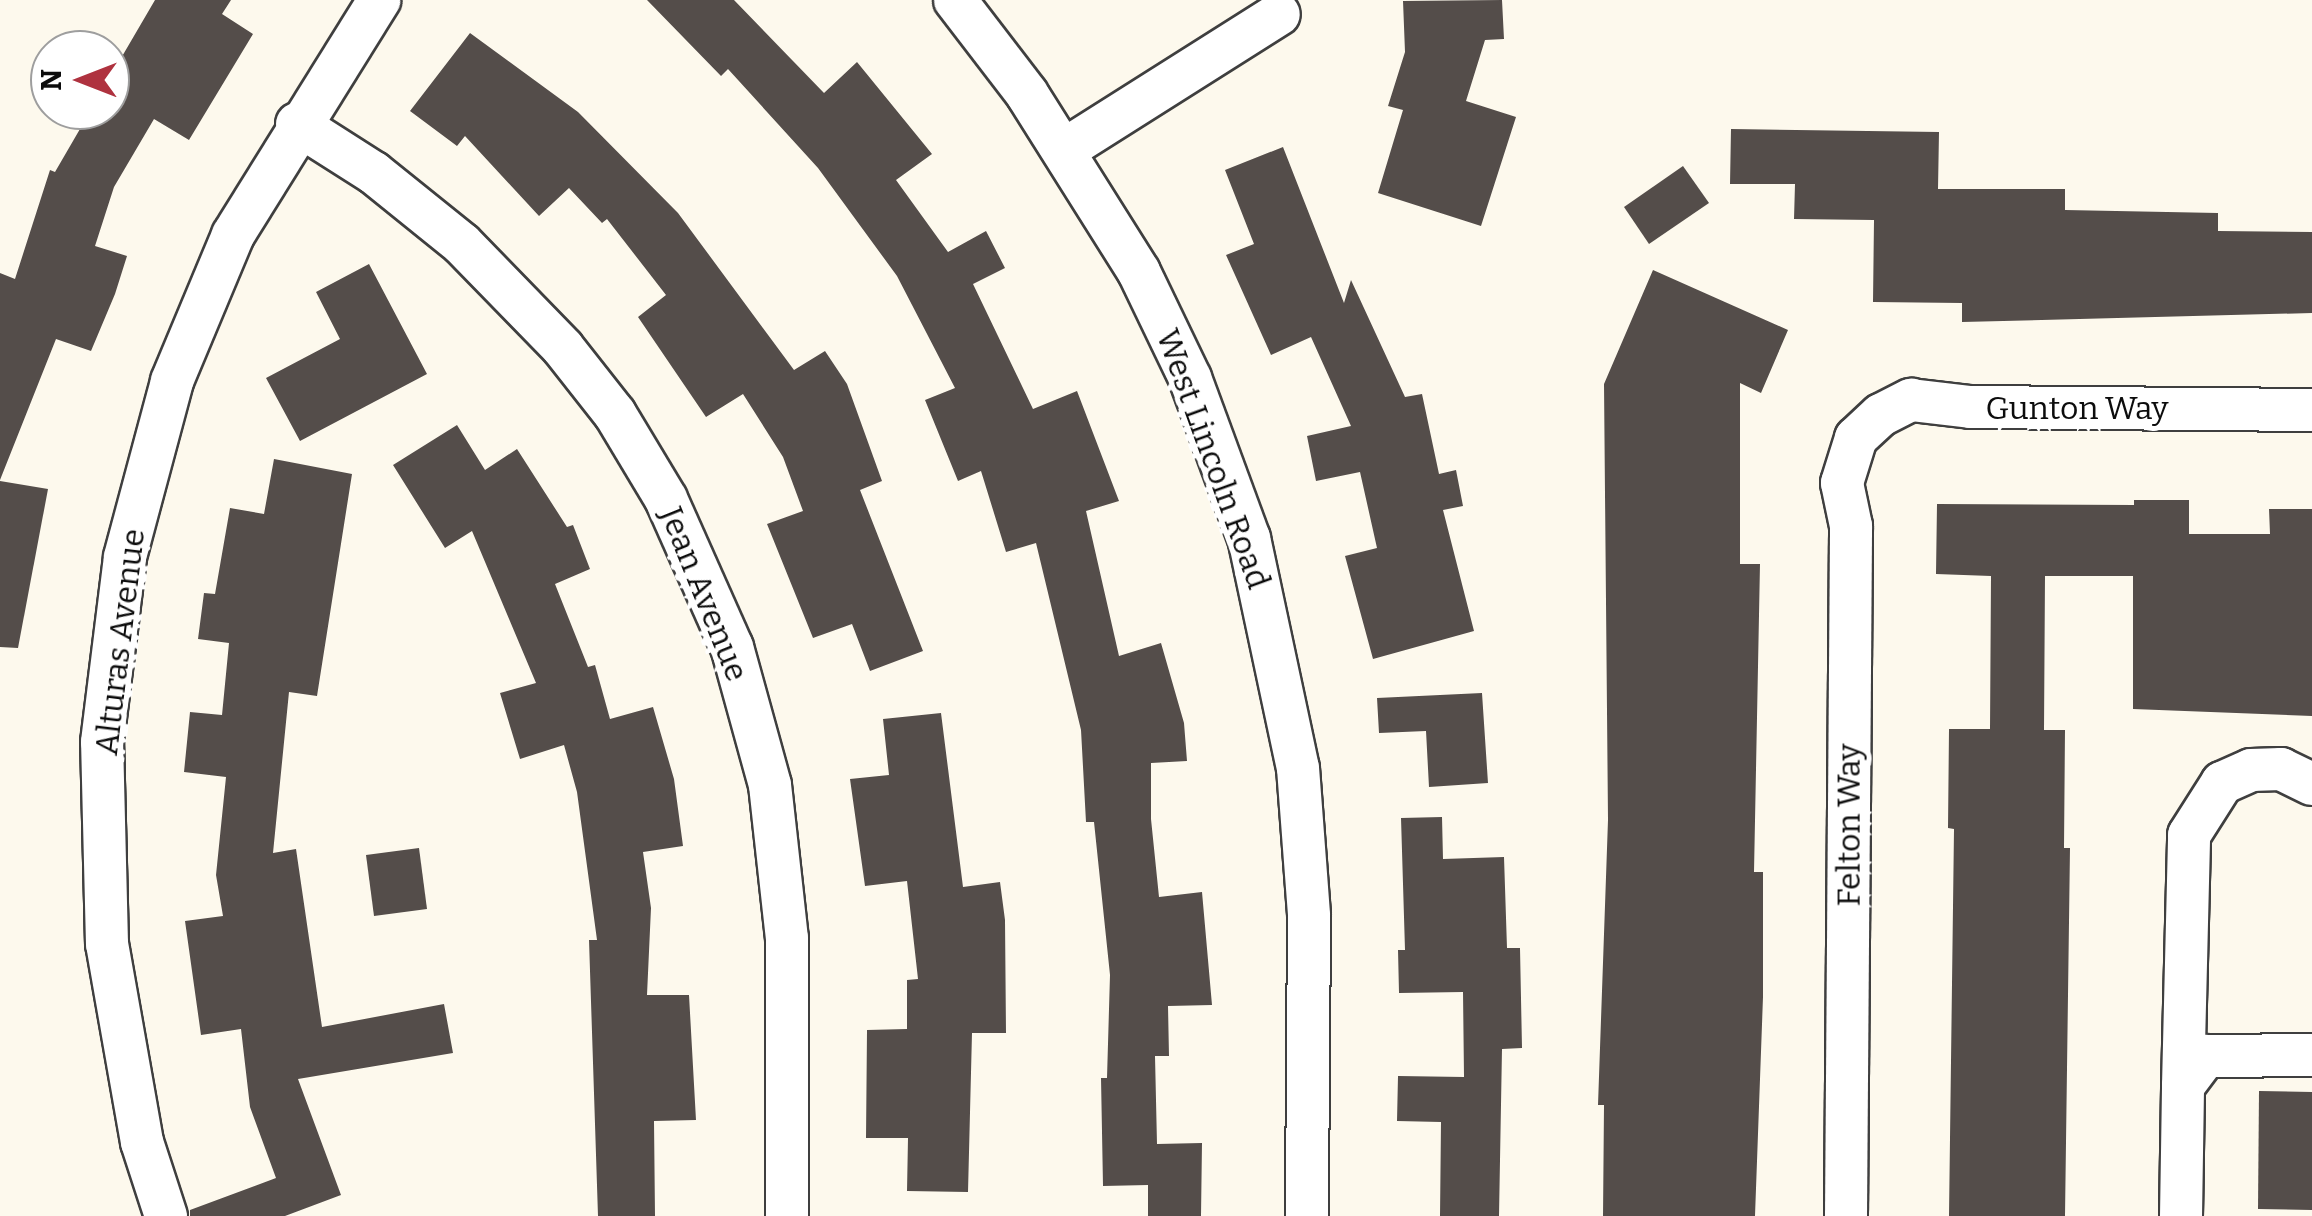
<!DOCTYPE html>
<html>
<head>
<meta charset="utf-8">
<style>
  body { margin:0 }
  #map { position:relative; width:2312px; height:1216px; overflow:hidden; background:#fdf9ed; font-family:Bitter,serif }
  div>[style] { position:absolute }
  [style*='--x'] { left:calc(var(--x)*1px); top:calc(var(--y)*1px); width:calc(var(--w)*1px); rotate:calc(var(--a)*1deg) }
  .building>* { inset:0; background:#544d4a }
  .roads { filter:drop-shadow(2px 0 #3f3f3f) drop-shadow(-2px 0 #3f3f3f) drop-shadow(0 2px #3f3f3f) drop-shadow(0 -2px #3f3f3f) }
  .minor>* { height:42px; margin:-21px; padding:0 21px; transform-origin:21px; border-radius:21px; background:#fff }
  span { translate:-50% -50%; white-space:nowrap; text-align:center; line-height:1.15; -webkit-text-stroke:10px #fff; paint-order:stroke }
  .street-label { font-size:32px; color:#0c0c0c }
  .north { position:absolute; left:30px; top:30px; width:100px; height:100px; box-sizing:border-box; background:#fff; border:2px solid #9e9e9e; border-radius:50%; rotate:270deg; font-size:28px; font-weight:700; line-height:40px; text-align:center; color:#0c0c0c }
  .north::after { content:''; display:block; margin:auto; width:35px; height:45px; background:#af323f; clip-path:polygon(50% 0,100% 100%,50% 72%,0 100%) }
</style>
</head>
<body>
<div id="map">
  <div class="building">
    <div style="clip-path:polygon(155px 0,231px 0,222px 14px,253px 34px,189px 140px,154px 119px,114px 187px,95px 246px,127px 256px,115px 294px,91px 351px,56px 339px,0 480px,0 273px,15px 279px,50px 170px,55px 172px,91px 110px,110px 110px,110px 77px)"></div>
    <div style="clip-path:polygon(647px 0,734px 0,824px 93px,857px 62px,932px 154px,896px 180px,948px 252px,986px 231px,1005px 268px,973px 284px,1033px 409px,1077px 391px,1119px 501px,1086px 511px,1119px 656px,1161px 643px,1184px 723px,1187px 761px,1151px 763px,1151px 819px,1159px 897px,1202px 892px,1212px 1005px,1168px 1006px,1169px 1056px,1155px 1056px,1157px 1144px,1202px 1143px,1201px 1216px,1148px 1216px,1148px 1185px,1103px 1186px,1101px 1078px,1107px 1078px,1110px 975px,1094px 822px,1086px 822px,1081px 730px,1036px 543px,1006px 552px,981px 471px,958px 481px,925px 400px,955px 388px,897px 276px,818px 168px,728px 69px,721px 76px)"></div>
    <div style="clip-path:polygon(1502px 0,1504px 39px,1485px 40px,1466px 101px,1516px 117px,1481px 226px,1378px 193px,1403px 110px,1388px 106px,1405px 52px,1403px 1px)"></div>
    <div style="clip-path:polygon(470px 33px,578px 112px,678px 213px,794px 370px,825px 351px,847px 384px,882px 481px,860px 490px,923px 651px,870px 671px,852px 624px,813px 638px,767px 524px,803px 511px,783px 457px,743px 394px,706px 417px,638px 317px,666px 295px,607px 219px,602px 223px,569px 188px,539px 216px,465px 136px,457px 146px,410px 111px)"></div>
    <div style="clip-path:polygon(1731px 129px,1939px 132px,1938px 189px,2065px 189px,2065px 210px,2218px 213px,2218px 231px,2312px 232px,2312px 313px,1962px 322px,1962px 303px,1873px 302px,1874px 220px,1794px 219px,1795px 184px,1730px 184px)"></div>
    <div style="clip-path:polygon(1283px 147px,1344px 303px,1351px 280px,1405px 397px,1422px 394px,1439px 474px,1456px 470px,1463px 506px,1443px 510px,1474px 631px,1373px 659px,1345px 556px,1377px 548px,1360px 472px,1316px 481px,1307px 436px,1351px 426px,1311px 337px,1271px 355px,1226px 255px,1254px 244px,1225px 170px)"></div>
    <div style="clip-path:polygon(1683px 166px,1709px 203px,1649px 244px,1624px 207px)"></div>
    <div style="clip-path:polygon(369px 264px,427px 374px,300px 441px,266px 378px,340px 339px,316px 292px)"></div>
    <div style="clip-path:polygon(1653px 270px,1788px 330px,1761px 393px,1740px 383px,1740px 564px,1760px 564px,1754px 872px,1763px 872px,1763px 997px,1755px 1216px,1603px 1216px,1604px 1105px,1598px 1105px,1608px 820px,1604px 384px)"></div>
    <div style="clip-path:polygon(457px 425px,485px 470px,517px 449px,567px 527px,573px 525px,590px 569px,555px 584px,588px 667px,595px 665px,610px 719px,653px 707px,674px 779px,683px 846px,643px 852px,651px 908px,647px 995px,689px 995px,696px 1120px,654px 1121px,655px 1216px,598px 1216px,589px 940px,597px 940px,577px 792px,564px 745px,520px 759px,500px 693px,536px 683px,472px 531px,445px 548px,393px 465px)"></div>
    <div style="clip-path:polygon(274px 459px,352px 474px,317px 696px,289px 692px,273px 853px,296px 849px,322px 1027px,444px 1004px,453px 1053px,298px 1079px,341px 1195px,285px 1216px,190px 1216px,190px 1210px,276px 1178px,250px 1107px,241px 1029px,201px 1035px,185px 921px,223px 916px,216px 875px,226px 777px,184px 772px,190px 712px,222px 715px,229px 643px,198px 639px,204px 593px,215px 594px,230px 508px,264px 514px)"></div>
    <div style="clip-path:polygon(0 481px,48px 489px,18px 648px,0 647px)"></div>
    <div style="clip-path:polygon(2134px 500px,2189px 500px,2189px 534px,2270px 534px,2269px 509px,2312px 509px,2312px 716px,2133px 709px,2133px 576px,2045px 576px,2044px 730px,2065px 730px,2064px 848px,2070px 848px,2065px 1216px,1949px 1216px,1954px 829px,1948px 828px,1949px 729px,1990px 729px,1991px 576px,1936px 574px,1937px 504px,2134px 505px)"></div>
    <div style="clip-path:polygon(1482px 693px,1488px 783px,1429px 787px,1426px 731px,1379px 733px,1377px 698px)"></div>
    <div style="clip-path:polygon(941px 713px,963px 887px,1000px 882px,1005px 920px,1006px 1033px,972px 1033px,968px 1192px,907px 1191px,908px 1138px,866px 1138px,867px 1030px,907px 1029px,907px 980px,918px 979px,907px 881px,865px 886px,850px 779px,889px 775px,883px 719px)"></div>
    <div style="clip-path:polygon(1442px 817px,1443px 859px,1504px 857px,1507px 948px,1520px 948px,1522px 1048px,1502px 1049px,1499px 1216px,1440px 1216px,1441px 1122px,1397px 1121px,1398px 1076px,1464px 1077px,1463px 992px,1399px 993px,1398px 950px,1405px 950px,1401px 818px)"></div>
    <div style="clip-path:polygon(419px 848px,427px 909px,374px 916px,366px 855px)"></div>
    <div style="clip-path:polygon(2259px 1091px,2312px 1092px,2312px 1210px,2258px 1209px)"></div>
  </div>
  <div class="roads">
    <div class="minor">
      <div style="--x:955;--y:0;--w:118;--a:52.5"></div>
      <div style="--x:1027;--y:94;--w:210;--a:57.8"></div>
      <div style="--x:1139;--y:272;--w:118;--a:64.3"></div>
      <div style="--x:1190;--y:378;--w:171;--a:69.8"></div>
      <div style="--x:1249;--y:538;--w:235;--a:78"></div>
      <div style="--x:1298;--y:768;--w:148;--a:85.7"></div>
      <div style="--x:1309;--y:916;--w:300;--a:90.4"></div>
      <div style="--x:297;--y:124;--w:91;--a:32.5"></div>
      <div style="--x:374;--y:173;--w:113;--a:38.9"></div>
      <div style="--x:462;--y:244;--w:145;--a:45.8"></div>
      <div style="--x:563;--y:348;--w:84;--a:51.8"></div>
      <div style="--x:615;--y:414;--w:99;--a:59"></div>
      <div style="--x:666;--y:499;--w:162;--a:66"></div>
      <div style="--x:732;--y:647;--w:143;--a:74.6"></div>
      <div style="--x:770;--y:785;--w:154;--a:83.7"></div>
      <div style="--x:787;--y:938;--w:278;--a:90"></div>
      <div style="--x:1064;--y:150;--w:254;--a:-32.3"></div>
      <div style="--x:2183;--y:1086;--w:251;--a:-88.6"></div>
      <div style="--x:2189;--y:835;--w:62;--a:-57.6"></div>
      <div style="--x:2222;--y:783;--w:32;--a:-24"></div>
      <div style="--x:2251;--y:770;--w:30;--a:-2"></div>
      <div style="--x:2281;--y:769;--w:34;--a:26"></div>
      <div style="--x:166;--y:1216;--w:78;--a:-108"></div>
      <div style="--x:142;--y:1142;--w:201;--a:-100"></div>
      <div style="--x:107;--y:944;--w:202;--a:-91.4"></div>
      <div style="--x:102;--y:742;--w:186;--a:-82.9"></div>
      <div style="--x:125;--y:557;--w:182;--a:-75"></div>
      <div style="--x:172;--y:381;--w:158;--a:-67.3"></div>
      <div style="--x:233;--y:235;--w:277;--a:-58.1"></div>
      <div style="--x:1846;--y:1216;--w:690;--a:-89.58"></div>
      <div style="--x:1851;--y:526;--w:44;--a:-101.8"></div>
      <div style="--x:1842;--y:483;--w:47;--a:-72.7"></div>
      <div style="--x:1856;--y:438;--w:34;--a:-43"></div>
      <div style="--x:1881;--y:415;--w:34;--a:-27"></div>
      <div style="--x:1911;--y:400;--w:60;--a:6.7"></div>
      <div style="--x:1971;--y:407;--w:341;--a:0.5"></div>
      <div style="--x:2181;--y:1216;--w:130;--a:-89.1"></div>
      <div style="--x:2183;--y:1086;--w:38;--a:-53"></div>
      <div style="--x:2206;--y:1056;--w:106;--a:-0.5"></div>
    </div>
  </div>
  <div class="street-label">
    <span style="left:2077px;top:408px">Gunton Way</span>
    <span style="left:1213px;top:459px;rotate:70deg">West Lincoln Road</span>
    <span style="left:704px;top:594px;rotate:68deg">Jean Avenue</span>
    <span style="left:120px;top:642px;rotate:-83deg">Alturas Avenue</span>
    <span style="left:1849px;top:825px;rotate:-90deg">Felton Way</span>
  </div>
  <div class="north">N</div>
</div>
</body>
</html>
